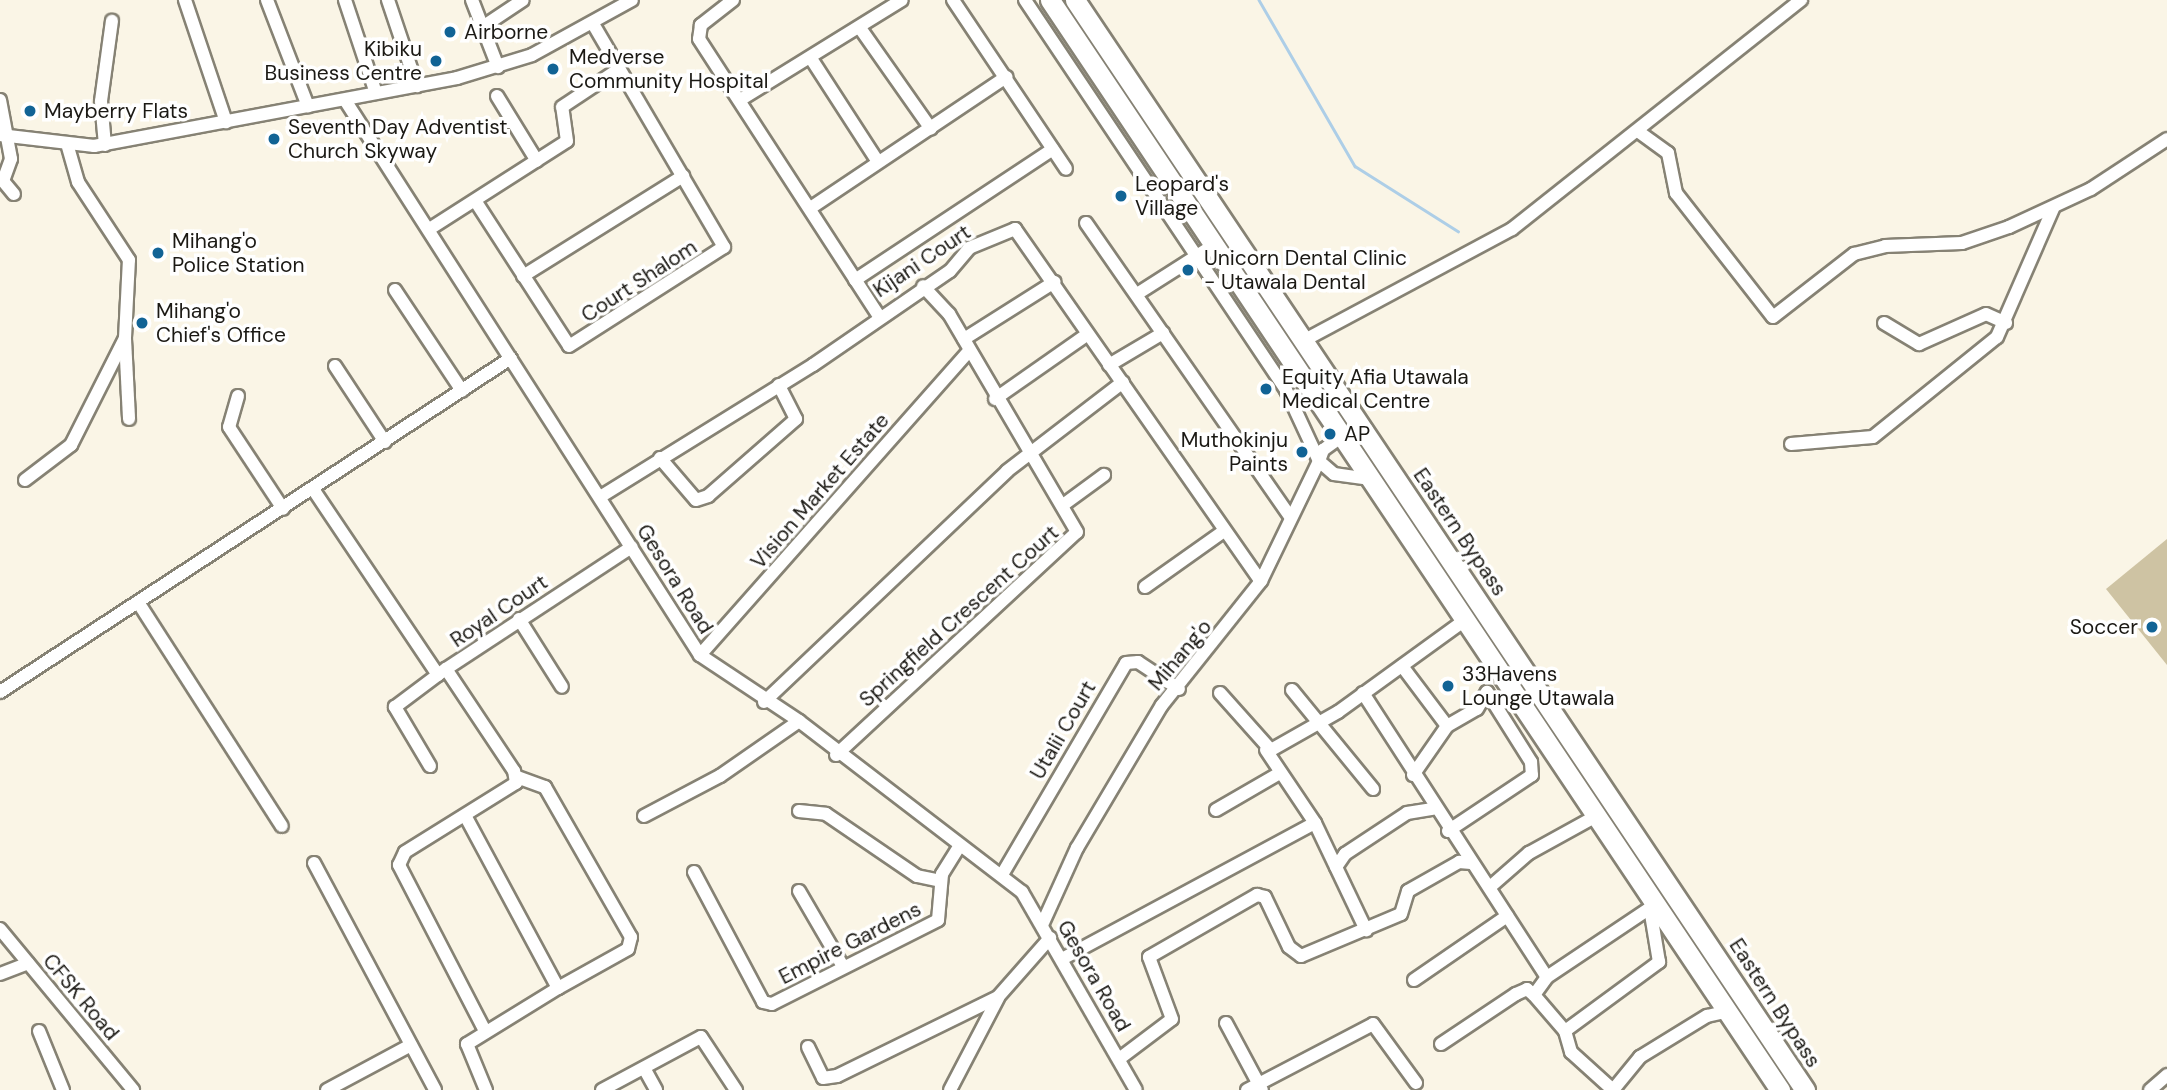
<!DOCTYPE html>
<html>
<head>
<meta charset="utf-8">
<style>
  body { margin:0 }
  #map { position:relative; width:2167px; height:1090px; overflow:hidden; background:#faf5e6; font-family:"DM Sans",sans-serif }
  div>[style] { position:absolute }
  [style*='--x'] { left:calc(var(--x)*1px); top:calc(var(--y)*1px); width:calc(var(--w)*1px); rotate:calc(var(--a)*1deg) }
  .green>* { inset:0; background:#cec3a3 }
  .stream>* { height:2.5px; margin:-1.25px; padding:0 1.25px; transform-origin:1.25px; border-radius:1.25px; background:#adcee7 }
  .roads { filter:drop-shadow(2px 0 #868274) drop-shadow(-2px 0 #868274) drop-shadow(0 2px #868274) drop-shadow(0 -2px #868274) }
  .street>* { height:12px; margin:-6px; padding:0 6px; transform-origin:6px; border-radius:6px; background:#fff }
  .primary>* { height:19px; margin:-9.5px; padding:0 9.5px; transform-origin:9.5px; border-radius:9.5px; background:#fff }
  .dots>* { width:19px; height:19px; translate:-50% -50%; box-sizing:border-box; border:4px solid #fff; border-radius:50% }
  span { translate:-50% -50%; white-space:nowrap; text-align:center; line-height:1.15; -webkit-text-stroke:7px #fff; paint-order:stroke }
  .poi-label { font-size:21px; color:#1b1914 }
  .left { translate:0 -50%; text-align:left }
  .right { translate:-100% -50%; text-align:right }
  .street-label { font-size:21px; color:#1b1914 }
</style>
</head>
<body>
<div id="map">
  <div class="green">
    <div style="clip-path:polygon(2167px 539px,2167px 665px,2106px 589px)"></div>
  </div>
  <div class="stream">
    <div style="--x:1259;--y:0;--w:192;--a:60"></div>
    <div style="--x:1355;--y:166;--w:122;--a:32.3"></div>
  </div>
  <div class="roads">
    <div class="street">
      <div style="--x:185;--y:0;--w:129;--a:71.4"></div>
      <div style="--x:267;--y:0;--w:114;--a:68.9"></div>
      <div style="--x:345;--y:0;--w:98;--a:71.6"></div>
      <div style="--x:388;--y:0;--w:91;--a:71.4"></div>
      <div style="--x:472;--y:0;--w:72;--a:68.8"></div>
      <div style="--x:733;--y:0;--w:41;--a:142"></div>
      <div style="--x:701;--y:25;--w:14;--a:98"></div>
      <div style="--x:699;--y:39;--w:329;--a:57"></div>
      <div style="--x:953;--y:0;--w:203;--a:56.2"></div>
      <div style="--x:1025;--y:0;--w:469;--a:56.2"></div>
      <div style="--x:1286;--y:390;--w:78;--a:65.1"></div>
      <div style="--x:481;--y:28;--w:50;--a:-33.7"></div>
      <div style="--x:860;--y:28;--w:123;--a:54.9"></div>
      <div style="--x:812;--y:60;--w:121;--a:57.1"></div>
      <div style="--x:497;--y:96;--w:76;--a:58.4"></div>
      <div style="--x:0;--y:100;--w:60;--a:79.4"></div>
      <div style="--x:11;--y:159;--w:23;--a:110"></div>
      <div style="--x:3;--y:181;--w:17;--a:50"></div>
      <div style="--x:345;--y:100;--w:659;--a:57.4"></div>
      <div style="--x:700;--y:655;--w:119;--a:33.7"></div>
      <div style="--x:799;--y:721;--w:281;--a:37.5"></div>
      <div style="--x:1022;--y:892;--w:228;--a:60.1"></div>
      <div style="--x:740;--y:100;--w:190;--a:-31.7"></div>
      <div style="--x:1639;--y:132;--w:36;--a:36"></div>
      <div style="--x:1668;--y:153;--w:41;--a:78.7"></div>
      <div style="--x:1676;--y:193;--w:157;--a:52"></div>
      <div style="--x:1773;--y:317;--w:103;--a:-37.9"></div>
      <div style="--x:1854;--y:254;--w:32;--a:-14"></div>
      <div style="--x:1885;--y:246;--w:77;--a:-2.2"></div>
      <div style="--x:1962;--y:243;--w:50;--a:-18.8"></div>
      <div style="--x:2009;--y:227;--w:90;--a:-24.9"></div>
      <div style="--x:2091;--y:189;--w:91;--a:-33.3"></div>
      <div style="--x:0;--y:135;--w:95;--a:6.7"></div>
      <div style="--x:94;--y:146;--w:369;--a:-10.6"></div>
      <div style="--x:457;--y:78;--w:78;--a:-17"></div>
      <div style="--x:532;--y:55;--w:114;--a:-28.8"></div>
      <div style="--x:105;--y:145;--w:44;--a:-95.2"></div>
      <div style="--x:101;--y:101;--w:81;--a:-82.2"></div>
      <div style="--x:476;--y:202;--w:171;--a:57.1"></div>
      <div style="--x:569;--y:346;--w:184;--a:-32.6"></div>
      <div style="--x:724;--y:247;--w:259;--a:-120.4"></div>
      <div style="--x:812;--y:207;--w:234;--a:-33.8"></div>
      <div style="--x:1086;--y:223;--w:357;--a:55.2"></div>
      <div style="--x:431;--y:228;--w:161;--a:-32.6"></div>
      <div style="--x:567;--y:141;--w:34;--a:-98"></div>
      <div style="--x:562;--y:107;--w:69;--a:-33.7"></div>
      <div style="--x:523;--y:276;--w:189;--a:-32"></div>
      <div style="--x:855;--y:280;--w:237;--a:-33.5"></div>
      <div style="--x:395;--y:290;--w:121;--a:56.4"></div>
      <div style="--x:1137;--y:294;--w:91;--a:-32.5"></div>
      <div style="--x:1884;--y:323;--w:41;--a:31"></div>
      <div style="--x:1919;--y:344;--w:73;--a:-24.1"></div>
      <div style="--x:1986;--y:314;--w:22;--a:24"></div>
      <div style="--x:125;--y:339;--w:80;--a:87.1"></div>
      <div style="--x:964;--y:339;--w:107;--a:-32.3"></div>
      <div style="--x:1303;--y:341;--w:237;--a:-28.2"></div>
      <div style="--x:1512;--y:229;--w:369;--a:-38.4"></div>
      <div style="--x:1109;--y:365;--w:63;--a:-30.7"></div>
      <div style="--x:335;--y:366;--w:91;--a:56.7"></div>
      <div style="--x:238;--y:396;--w:32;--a:106"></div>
      <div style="--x:229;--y:427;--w:98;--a:56.6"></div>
      <div style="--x:995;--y:399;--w:113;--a:-35"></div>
      <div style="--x:1791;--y:444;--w:82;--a:-4.9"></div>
      <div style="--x:1873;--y:437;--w:159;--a:-38.9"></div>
      <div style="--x:1997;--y:337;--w:140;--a:-66.4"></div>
      <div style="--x:660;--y:458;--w:55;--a:49.4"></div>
      <div style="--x:696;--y:500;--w:13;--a:-18"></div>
      <div style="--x:708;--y:496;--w:117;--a:-41.2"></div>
      <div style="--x:796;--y:419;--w:38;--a:-117"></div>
      <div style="--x:1319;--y:461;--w:12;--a:-70"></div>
      <div style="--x:1323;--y:450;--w:24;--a:-36"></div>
      <div style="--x:25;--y:480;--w:58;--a:-37.3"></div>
      <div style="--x:71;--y:445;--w:120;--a:-63.2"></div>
      <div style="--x:125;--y:338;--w:78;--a:-87.1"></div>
      <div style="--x:129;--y:260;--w:93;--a:-123.2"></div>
      <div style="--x:78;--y:182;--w:36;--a:-106"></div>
      <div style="--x:313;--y:489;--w:224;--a:56.1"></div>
      <div style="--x:600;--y:497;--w:251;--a:-31.8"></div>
      <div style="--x:813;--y:365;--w:166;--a:-34.5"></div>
      <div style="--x:950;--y:271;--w:30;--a:-50"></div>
      <div style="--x:969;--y:248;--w:50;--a:-22.4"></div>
      <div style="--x:1015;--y:229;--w:429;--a:55.1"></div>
      <div style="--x:1063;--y:505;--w:51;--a:-36.2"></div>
      <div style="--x:1145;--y:587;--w:97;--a:-35.3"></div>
      <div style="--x:138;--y:602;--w:266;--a:57.3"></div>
      <div style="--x:519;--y:619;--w:80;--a:57.7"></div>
      <div style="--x:700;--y:655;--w:405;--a:-48.5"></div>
      <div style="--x:1402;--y:666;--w:75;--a:53.1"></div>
      <div style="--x:1292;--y:690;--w:128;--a:50.7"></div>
      <div style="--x:0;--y:692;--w:610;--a:-33.17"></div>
      <div style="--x:1220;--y:693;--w:76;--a:48.2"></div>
      <div style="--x:1271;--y:750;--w:77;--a:-29.6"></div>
      <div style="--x:1338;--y:712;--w:157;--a:-35.9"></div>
      <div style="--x:1363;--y:693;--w:338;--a:57.1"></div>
      <div style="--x:764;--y:702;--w:335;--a:-43.5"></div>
      <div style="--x:1007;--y:471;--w:146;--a:-37.5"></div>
      <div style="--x:1266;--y:750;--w:88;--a:56.1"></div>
      <div style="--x:1315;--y:823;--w:119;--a:64.5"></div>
      <div style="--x:836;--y:755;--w:328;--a:-42.8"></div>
      <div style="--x:1077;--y:532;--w:253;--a:-120.4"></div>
      <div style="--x:949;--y:314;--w:38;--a:-133"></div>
      <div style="--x:430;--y:766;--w:69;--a:-120.7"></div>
      <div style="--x:395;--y:707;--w:60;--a:-36.9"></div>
      <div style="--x:1413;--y:775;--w:60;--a:-55.2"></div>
      <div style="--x:1447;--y:726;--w:34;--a:-30"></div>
      <div style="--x:1477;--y:709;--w:20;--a:-60"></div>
      <div style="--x:1487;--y:692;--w:83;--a:57.8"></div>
      <div style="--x:1531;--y:762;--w:13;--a:86"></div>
      <div style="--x:1532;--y:775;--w:101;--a:146.3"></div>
      <div style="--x:517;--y:777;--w:30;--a:20"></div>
      <div style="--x:545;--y:787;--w:173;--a:60.2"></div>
      <div style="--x:631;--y:937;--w:12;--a:104"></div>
      <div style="--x:628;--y:949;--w:80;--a:150.9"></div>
      <div style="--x:1216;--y:810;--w:72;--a:-30.1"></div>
      <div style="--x:799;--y:811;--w:27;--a:6"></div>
      <div style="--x:826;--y:814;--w:110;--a:34.3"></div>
      <div style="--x:917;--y:876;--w:24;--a:12"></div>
      <div style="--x:644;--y:816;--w:86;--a:-27.8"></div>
      <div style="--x:720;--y:776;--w:96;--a:-34.8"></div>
      <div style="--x:467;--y:819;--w:192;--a:61.7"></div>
      <div style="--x:558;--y:988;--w:107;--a:148.4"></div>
      <div style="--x:467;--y:1044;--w:50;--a:67.6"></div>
      <div style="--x:314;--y:863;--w:257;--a:61.9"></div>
      <div style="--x:1336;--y:867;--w:16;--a:-55"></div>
      <div style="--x:1345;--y:854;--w:74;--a:-33.5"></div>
      <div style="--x:1407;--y:813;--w:26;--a:-9"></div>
      <div style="--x:694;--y:872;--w:147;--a:62"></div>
      <div style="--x:763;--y:1002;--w:9;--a:13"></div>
      <div style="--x:772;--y:1004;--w:186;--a:-26.8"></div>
      <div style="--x:938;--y:920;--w:46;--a:-85"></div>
      <div style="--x:942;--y:874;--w:34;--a:-58"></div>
      <div style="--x:1003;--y:873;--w:243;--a:-59.6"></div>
      <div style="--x:1126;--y:663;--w:12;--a:-5"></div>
      <div style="--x:1138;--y:662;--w:49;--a:33.4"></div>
      <div style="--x:1490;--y:887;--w:52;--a:-41.1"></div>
      <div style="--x:1529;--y:853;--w:77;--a:-28.9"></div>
      <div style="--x:799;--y:891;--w:86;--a:59.8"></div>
      <div style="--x:1042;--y:925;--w:85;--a:-65.6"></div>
      <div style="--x:1077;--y:848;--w:166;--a:-59.3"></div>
      <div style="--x:1162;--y:705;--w:159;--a:-51.4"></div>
      <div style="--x:1261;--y:581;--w:133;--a:-64.2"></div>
      <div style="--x:1319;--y:461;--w:20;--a:41"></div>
      <div style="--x:1334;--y:474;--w:37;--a:8"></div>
      <div style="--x:0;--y:929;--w:209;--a:50.4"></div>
      <div style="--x:1062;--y:959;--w:287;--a:-28.3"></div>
      <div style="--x:0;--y:974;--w:30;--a:-21"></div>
      <div style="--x:1414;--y:980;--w:113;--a:-34.5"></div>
      <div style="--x:1534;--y:995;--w:48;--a:49.3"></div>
      <div style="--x:1565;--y:1031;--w:22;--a:74"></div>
      <div style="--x:1571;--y:1052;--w:57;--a:42.1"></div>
      <div style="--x:1226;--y:1023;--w:76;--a:61.8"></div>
      <div style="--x:484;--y:1029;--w:185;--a:-117.4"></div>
      <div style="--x:399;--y:865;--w:14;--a:-65"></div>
      <div style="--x:405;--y:852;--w:131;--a:-31.9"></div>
      <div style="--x:516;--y:783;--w:12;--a:-99"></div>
      <div style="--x:514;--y:771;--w:123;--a:-123.7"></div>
      <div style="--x:446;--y:669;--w:222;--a:-33.3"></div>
      <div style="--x:39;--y:1031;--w:64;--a:67.9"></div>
      <div style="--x:1565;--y:1031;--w:117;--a:-36.3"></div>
      <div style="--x:1659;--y:962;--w:55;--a:-99.5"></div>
      <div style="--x:1441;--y:1044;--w:90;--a:-33.7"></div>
      <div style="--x:1516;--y:994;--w:12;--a:-24"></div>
      <div style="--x:1527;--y:989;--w:9;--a:41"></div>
      <div style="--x:1534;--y:995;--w:22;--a:-54"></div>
      <div style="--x:1547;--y:977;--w:124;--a:-33.8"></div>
      <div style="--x:1650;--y:908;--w:11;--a:22"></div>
      <div style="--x:808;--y:1047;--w:34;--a:64"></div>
      <div style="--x:823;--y:1078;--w:14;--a:-8"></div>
      <div style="--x:837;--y:1076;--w:179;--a:-26.1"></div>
      <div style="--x:998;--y:997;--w:79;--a:-48.6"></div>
      <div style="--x:1119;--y:1059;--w:66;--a:-37"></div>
      <div style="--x:1172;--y:1019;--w:66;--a:-110.4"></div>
      <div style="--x:1149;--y:957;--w:125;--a:-29.9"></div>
      <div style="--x:1257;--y:895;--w:8;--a:14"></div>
      <div style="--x:1265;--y:897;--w:55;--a:64.4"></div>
      <div style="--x:1289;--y:947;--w:15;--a:37"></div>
      <div style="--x:1301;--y:956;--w:108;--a:-22.8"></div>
      <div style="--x:1401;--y:914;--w:24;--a:-73"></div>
      <div style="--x:1408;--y:891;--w:59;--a:-29.6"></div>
      <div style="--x:1459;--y:862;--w:12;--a:5"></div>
      <div style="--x:644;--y:1068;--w:25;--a:61"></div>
      <div style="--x:327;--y:1090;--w:95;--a:-28.2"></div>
      <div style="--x:602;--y:1090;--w:112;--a:-28.2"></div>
      <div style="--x:701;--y:1037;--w:64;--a:56.6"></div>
      <div style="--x:950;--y:1090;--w:104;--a:-62.4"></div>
      <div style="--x:1247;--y:1090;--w:142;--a:-27.6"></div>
      <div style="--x:1373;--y:1024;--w:73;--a:53.9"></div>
      <div style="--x:1613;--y:1090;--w:43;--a:-50.7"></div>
      <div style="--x:1640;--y:1057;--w:79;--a:-31.5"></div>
      <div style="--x:1707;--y:1016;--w:22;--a:-13"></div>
      <div style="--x:2150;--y:1090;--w:23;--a:-41"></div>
    </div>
    <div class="primary">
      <div style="--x:1050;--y:0;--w:1312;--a:56.19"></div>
      <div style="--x:1075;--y:0;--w:1312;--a:56.19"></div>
    </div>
  </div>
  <div class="dots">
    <div style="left:450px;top:32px;background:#116395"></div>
    <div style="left:436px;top:61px;background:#116395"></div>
    <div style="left:553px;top:69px;background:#116395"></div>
    <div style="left:30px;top:111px;background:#116395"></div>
    <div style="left:274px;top:139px;background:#116395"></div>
    <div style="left:1121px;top:196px;background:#116395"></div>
    <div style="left:158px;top:253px;background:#116395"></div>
    <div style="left:1188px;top:270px;background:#116395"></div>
    <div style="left:142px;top:323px;background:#116395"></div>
    <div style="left:1266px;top:389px;background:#116395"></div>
    <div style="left:1330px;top:434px;background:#116395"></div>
    <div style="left:1302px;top:452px;background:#116395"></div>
    <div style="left:2152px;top:627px;background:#116395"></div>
    <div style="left:1448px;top:686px;background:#116395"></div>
  </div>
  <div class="poi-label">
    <span class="left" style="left:464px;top:32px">Airborne</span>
    <span class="right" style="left:422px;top:61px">Kibiku<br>Business Centre</span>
    <span class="left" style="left:569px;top:69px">Medverse<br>Community Hospital</span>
    <span class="left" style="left:44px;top:111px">Mayberry Flats</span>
    <span class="left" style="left:288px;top:139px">Seventh Day Adventist<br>Church Skyway</span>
    <span class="left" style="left:1135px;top:196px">Leopard's<br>Village</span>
    <span class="left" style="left:172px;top:253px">Mihang'o<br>Police Station</span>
    <span class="left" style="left:1204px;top:270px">Unicorn Dental Clinic<br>- Utawala Dental</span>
    <span class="left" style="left:156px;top:323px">Mihang'o<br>Chief's Office</span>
    <span class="left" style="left:1282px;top:389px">Equity Afia Utawala<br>Medical Centre</span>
    <span class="left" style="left:1344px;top:434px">AP</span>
    <span class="right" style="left:1288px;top:452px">Muthokinju<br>Paints</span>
    <span class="right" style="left:2138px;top:627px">Soccer</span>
    <span class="left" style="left:1462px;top:686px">33Havens<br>Lounge Utawala</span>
  </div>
  <div class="street-label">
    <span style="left:922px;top:261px;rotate:-34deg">Kijani Court</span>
    <span style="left:639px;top:281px;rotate:-33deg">Court Shalom</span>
    <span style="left:820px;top:491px;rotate:-49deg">Vision Market Estate</span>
    <span style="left:1460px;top:532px;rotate:56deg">Eastern Bypass</span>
    <span style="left:675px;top:579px;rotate:58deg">Gesora Road</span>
    <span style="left:499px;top:611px;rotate:-34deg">Royal Court</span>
    <span style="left:959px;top:616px;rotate:-42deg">Springfield Crescent Court</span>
    <span style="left:1180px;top:655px;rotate:-50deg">Mihang'o</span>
    <span style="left:1063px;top:730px;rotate:-60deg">Utalii Court</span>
    <span style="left:850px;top:943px;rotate:-27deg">Empire Gardens</span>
    <span style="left:1094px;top:976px;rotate:60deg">Gesora Road</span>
    <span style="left:81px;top:997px;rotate:50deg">CFSK Road</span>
    <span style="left:1775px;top:1003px;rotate:57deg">Eastern Bypass</span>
  </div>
</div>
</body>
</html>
